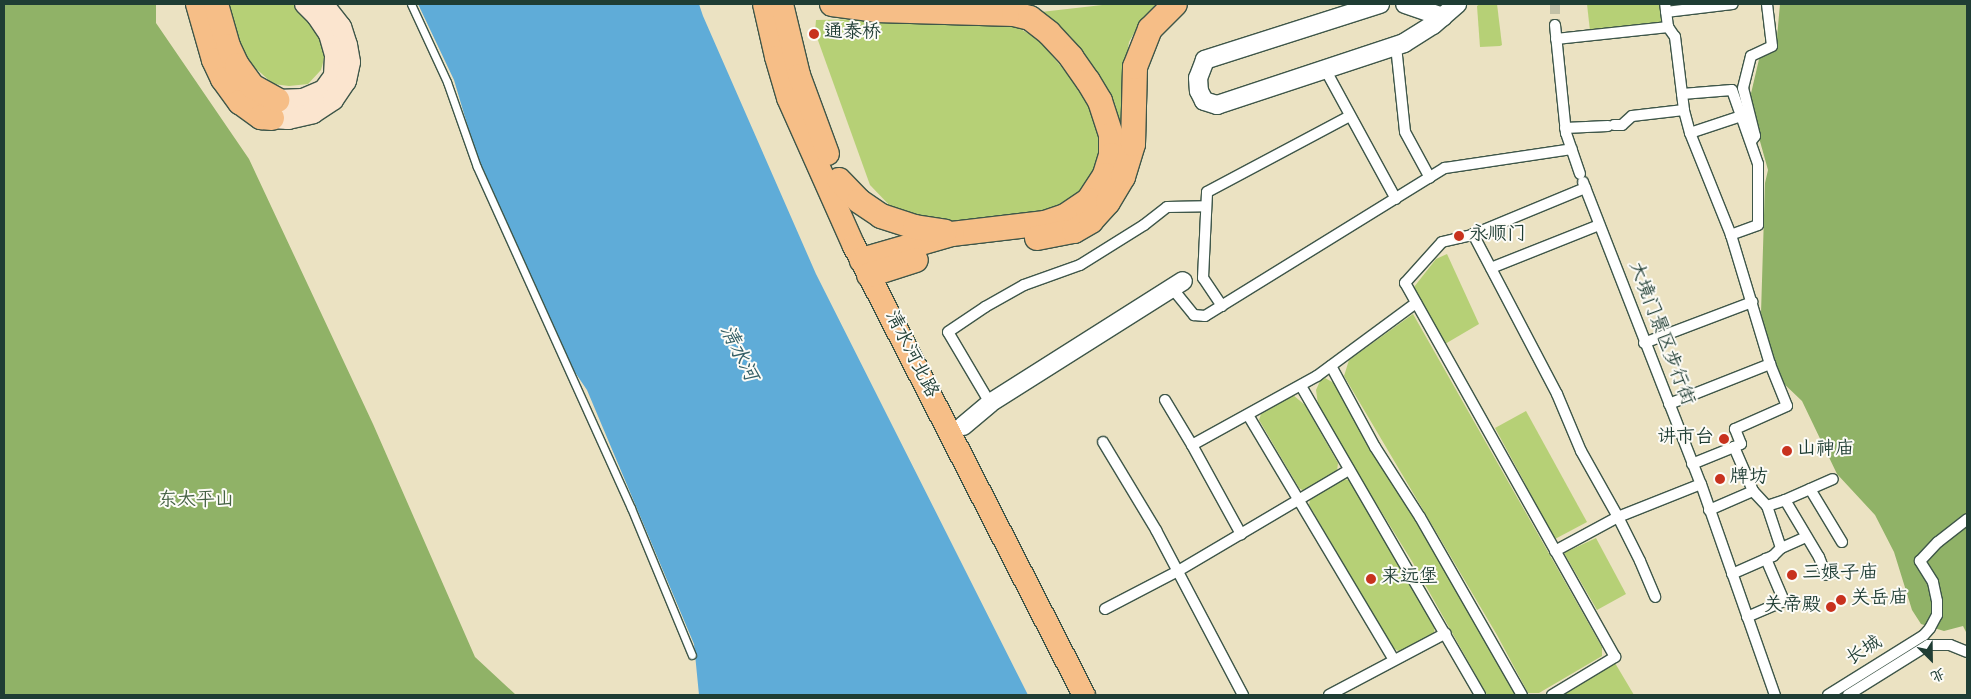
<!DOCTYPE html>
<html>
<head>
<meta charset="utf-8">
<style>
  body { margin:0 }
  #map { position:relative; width:1971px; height:699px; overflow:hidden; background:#ebe2c2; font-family:"Gochi Hand","LXGW WenKai TC",sans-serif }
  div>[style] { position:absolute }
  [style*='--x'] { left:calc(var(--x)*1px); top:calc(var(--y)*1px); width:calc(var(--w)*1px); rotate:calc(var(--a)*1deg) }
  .green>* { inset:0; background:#b6d076 }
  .forest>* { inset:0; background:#90b267 }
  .water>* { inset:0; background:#5facd8 }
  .pedestrian-tunnel>* { height:10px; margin-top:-5px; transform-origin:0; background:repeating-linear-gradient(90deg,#c2c1a6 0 10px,transparent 0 15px) }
  .roads { filter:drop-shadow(1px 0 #3e5649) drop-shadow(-1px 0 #3e5649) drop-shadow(0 1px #3e5649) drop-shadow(0 -1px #3e5649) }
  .service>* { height:7px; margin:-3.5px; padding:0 3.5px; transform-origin:3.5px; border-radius:3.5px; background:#fff }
  .pedestrian>* { height:10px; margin:-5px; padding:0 5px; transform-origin:5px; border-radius:5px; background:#fff }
  .tertiary>* { height:18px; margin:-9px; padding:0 9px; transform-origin:9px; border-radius:9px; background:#fff }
  .secondary>* { height:20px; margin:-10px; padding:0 10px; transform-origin:10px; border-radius:10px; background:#fbe5cf }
  .primary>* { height:22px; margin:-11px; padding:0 11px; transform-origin:11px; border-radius:11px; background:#f6be87 }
  .trunk>* { height:24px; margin:-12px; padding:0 12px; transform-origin:12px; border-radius:12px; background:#f6be87 }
  .dots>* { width:14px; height:14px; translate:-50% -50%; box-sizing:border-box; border:2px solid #fdfcf7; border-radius:50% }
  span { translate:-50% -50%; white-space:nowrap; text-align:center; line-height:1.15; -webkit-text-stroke:4px #fdfcf7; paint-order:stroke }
  .poi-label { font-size:19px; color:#1f3d34 }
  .left { translate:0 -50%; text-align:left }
  .right { translate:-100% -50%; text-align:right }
  .street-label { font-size:19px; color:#1f3d34 }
  .park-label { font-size:19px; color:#456244 }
  .water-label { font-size:20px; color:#325e65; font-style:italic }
  .frame { position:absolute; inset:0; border:5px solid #1f3d34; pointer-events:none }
  .north { position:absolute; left:1906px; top:634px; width:50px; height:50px; -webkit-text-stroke:4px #fdfcf7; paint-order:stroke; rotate:157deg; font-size:14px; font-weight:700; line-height:20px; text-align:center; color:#1f3d34 }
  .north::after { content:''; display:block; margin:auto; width:18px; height:22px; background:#1f3d34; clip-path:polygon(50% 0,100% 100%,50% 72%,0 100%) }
</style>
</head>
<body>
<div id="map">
  <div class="green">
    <div style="clip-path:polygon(226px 4px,295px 4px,320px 34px,326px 51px,321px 70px,308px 84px,289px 86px,273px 84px,250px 63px,236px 36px)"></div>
    <div style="clip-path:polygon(1111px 4px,1156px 4px,1141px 21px,1129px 42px,1124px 76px,1124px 141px,1115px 104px,1093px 66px,1070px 36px,1041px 12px)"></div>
    <div style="clip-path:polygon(1480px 4px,1497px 4px,1502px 45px,1500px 46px,1480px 47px,1477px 6px)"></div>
    <div style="clip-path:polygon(1587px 4px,1661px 4px,1663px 24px,1590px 31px)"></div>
    <div style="clip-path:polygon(867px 19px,1014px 25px,1039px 40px,1075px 83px,1087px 104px,1101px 136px,1100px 159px,1092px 182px,1078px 197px,1059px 207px,1029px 217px,948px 226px,893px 209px,870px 185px,815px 32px,816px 20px)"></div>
    <div style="clip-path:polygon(1447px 254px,1479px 324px,1445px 344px,1414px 287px,1436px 259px)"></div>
    <div style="clip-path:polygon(1413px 314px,1602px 647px,1602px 656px,1539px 693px,1528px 693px,1497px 635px,1344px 376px,1349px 360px)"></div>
    <div style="clip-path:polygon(1325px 378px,1334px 383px,1465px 602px,1517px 695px,1487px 695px,1413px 563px,1342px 448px,1318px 404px,1316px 390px,1320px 381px)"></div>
    <div style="clip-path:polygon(1293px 395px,1305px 405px,1338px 463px,1337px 471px,1304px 491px,1299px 488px,1259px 420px,1261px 414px)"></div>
    <div style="clip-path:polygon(1526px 411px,1587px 522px,1555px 539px,1495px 428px)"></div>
    <div style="clip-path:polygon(1342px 479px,1350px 480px,1435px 623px,1434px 634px,1400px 652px,1393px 648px,1309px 505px,1310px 500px)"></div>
    <div style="clip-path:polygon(1596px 538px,1626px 594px,1597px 610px,1564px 553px)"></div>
    <div style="clip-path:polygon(1615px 663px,1634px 695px,1562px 695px)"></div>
  </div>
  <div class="forest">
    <div style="clip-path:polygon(4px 4px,156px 4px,156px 23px,249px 159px,373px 424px,475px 657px,516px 695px,4px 695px)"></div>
    <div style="clip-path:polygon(1780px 4px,1967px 4px,1967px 634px,1963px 626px,1944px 631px,1921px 624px,1912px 610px,1894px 552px,1875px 515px,1837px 474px,1802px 401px,1780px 380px,1773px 362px,1761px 313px,1765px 183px,1768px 170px,1749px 102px,1760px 55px,1776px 48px)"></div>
  </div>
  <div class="water">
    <div style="clip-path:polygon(418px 4px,699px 4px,703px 16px,816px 274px,1028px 695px,699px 695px,694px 644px,587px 390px,566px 359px,478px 161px,454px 80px)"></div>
  </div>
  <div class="pedestrian-tunnel">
    <div style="--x:1555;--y:4;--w:21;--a:90"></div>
  </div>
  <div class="roads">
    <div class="service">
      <div style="--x:411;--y:4;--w:86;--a:65.2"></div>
      <div style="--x:447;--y:82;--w:90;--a:70.6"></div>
      <div style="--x:477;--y:167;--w:374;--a:65.7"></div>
      <div style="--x:631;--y:508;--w:159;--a:67.5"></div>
    </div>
    <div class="pedestrian">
      <div style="--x:1666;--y:12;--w:67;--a:-6.8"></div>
      <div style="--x:1555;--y:25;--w:109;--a:84.2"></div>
      <div style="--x:1566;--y:133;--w:43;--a:71.1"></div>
      <div style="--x:1556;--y:39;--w:113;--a:-6.1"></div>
      <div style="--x:1668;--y:27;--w:23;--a:-97"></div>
      <div style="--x:1396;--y:46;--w:86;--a:84"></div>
      <div style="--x:1405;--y:132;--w:52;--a:61.5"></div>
      <div style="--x:1325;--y:69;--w:148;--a:61.4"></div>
      <div style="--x:1682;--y:94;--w:50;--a:-4.6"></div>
      <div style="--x:1732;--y:90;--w:78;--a:70.6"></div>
      <div style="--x:1758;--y:164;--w:61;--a:90"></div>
      <div style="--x:1758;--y:225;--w:29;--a:160"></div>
      <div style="--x:1731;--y:235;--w:110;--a:-111.9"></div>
      <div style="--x:1690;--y:133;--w:24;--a:-105"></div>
      <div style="--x:1614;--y:125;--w:8;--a:0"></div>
      <div style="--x:1622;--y:125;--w:13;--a:-42"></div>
      <div style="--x:1632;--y:116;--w:52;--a:-6.6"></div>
      <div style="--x:1684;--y:110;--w:74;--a:-97"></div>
      <div style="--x:1675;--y:37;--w:12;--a:-125"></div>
      <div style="--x:1565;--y:128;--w:43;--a:-2.7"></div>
      <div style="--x:1690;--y:133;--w:54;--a:-18.4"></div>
      <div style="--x:1752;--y:140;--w:5;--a:-53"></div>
      <div style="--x:1755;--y:136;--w:49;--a:-104"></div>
      <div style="--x:1743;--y:88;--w:33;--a:-76"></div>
      <div style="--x:1751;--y:56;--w:23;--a:-25"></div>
      <div style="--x:1772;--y:46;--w:42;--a:-96.8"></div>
      <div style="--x:1583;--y:182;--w:324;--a:68.7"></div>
      <div style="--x:1701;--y:484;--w:224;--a:70.7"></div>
      <div style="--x:1473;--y:234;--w:181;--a:62.3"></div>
      <div style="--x:1557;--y:394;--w:62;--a:67.2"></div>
      <div style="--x:1581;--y:451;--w:76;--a:60.7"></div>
      <div style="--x:1618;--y:517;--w:89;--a:-21.7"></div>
      <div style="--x:1731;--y:235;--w:135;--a:73.2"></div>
      <div style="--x:1770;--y:364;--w:45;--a:68"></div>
      <div style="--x:1787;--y:406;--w:57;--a:156.1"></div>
      <div style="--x:1735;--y:429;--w:16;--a:68"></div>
      <div style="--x:1741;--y:444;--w:8;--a:157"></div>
      <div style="--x:1491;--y:268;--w:116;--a:-21.7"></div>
      <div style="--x:1172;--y:288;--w:35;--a:51"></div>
      <div style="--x:1194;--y:315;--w:11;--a:5"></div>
      <div style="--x:1205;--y:316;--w:282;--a:-31.7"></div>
      <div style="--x:1445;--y:168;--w:128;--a:-8.5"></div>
      <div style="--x:1222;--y:306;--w:34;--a:-124"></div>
      <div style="--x:1203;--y:278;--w:86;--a:-87.3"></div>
      <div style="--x:1207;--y:192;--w:162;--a:-28"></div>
      <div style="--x:1644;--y:343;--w:116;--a:-20.8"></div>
      <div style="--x:1331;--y:366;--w:92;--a:61.5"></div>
      <div style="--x:1375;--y:447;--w:83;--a:57.3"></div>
      <div style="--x:1420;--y:517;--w:205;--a:60.2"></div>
      <div style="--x:1301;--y:386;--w:357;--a:59.9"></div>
      <div style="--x:1165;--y:400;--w:52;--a:59"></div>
      <div style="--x:1192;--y:445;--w:143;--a:-28.9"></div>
      <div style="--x:1317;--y:376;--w:123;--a:-36.4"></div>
      <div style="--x:990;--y:403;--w:82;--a:-120.6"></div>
      <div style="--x:948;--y:332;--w:45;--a:-34"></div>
      <div style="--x:985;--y:307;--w:45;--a:-29.4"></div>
      <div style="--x:1024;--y:285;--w:59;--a:-19.7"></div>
      <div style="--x:1080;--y:265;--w:75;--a:-32"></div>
      <div style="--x:1144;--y:225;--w:29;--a:-38"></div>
      <div style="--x:1167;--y:207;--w:39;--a:-1"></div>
      <div style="--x:1669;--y:404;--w:109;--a:-21.6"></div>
      <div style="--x:1248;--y:415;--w:285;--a:59.2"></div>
      <div style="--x:1103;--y:442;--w:103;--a:58.9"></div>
      <div style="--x:1156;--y:530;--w:187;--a:62.2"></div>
      <div style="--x:1192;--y:445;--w:102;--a:61.2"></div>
      <div style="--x:1692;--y:464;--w:45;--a:-22"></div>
      <div style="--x:1734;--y:447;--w:48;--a:66.6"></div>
      <div style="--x:1753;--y:491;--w:48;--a:156.6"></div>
      <div style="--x:1810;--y:489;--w:62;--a:58.9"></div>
      <div style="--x:1753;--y:491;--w:21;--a:47"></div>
      <div style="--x:1785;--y:500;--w:52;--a:-23.6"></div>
      <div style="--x:1806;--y:537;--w:27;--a:156"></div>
      <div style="--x:1781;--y:548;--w:44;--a:-108.4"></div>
      <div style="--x:1767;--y:506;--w:19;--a:-18"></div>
      <div style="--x:1785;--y:500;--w:66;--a:59.2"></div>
      <div style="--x:1819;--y:557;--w:19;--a:69"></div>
      <div style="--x:1555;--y:551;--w:72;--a:-28.4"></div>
      <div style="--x:1618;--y:517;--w:49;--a:63.4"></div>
      <div style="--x:1640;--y:561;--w:39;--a:67"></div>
      <div style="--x:1732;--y:574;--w:45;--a:-23.7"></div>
      <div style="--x:1773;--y:556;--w:11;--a:-45"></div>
      <div style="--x:1105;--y:609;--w:82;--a:-27.5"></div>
      <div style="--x:1178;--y:571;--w:199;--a:-30.6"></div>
      <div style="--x:1747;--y:617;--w:40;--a:-23.4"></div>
      <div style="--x:1784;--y:601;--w:46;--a:-113.2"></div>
      <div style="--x:1329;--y:695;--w:132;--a:-27.9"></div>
      <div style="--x:1552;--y:695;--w:74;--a:-31.1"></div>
      <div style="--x:1615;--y:657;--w:429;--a:-119.3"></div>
      <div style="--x:1405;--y:283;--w:55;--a:-47.9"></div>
      <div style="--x:1442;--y:242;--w:28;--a:-13"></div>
      <div style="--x:1469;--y:236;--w:126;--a:-22.5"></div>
      <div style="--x:1828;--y:695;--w:113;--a:-32"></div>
      <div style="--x:1924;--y:635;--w:9;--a:-49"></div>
      <div style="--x:1930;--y:628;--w:15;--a:-62"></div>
      <div style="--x:1937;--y:615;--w:14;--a:-90"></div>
      <div style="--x:1937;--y:601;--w:19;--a:-102"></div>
      <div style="--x:1933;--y:582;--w:25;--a:-122"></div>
      <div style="--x:1920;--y:561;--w:26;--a:-47"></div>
      <div style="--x:1938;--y:542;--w:37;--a:-38"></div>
      <div style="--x:1848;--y:695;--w:94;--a:-32"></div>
      <div style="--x:1928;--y:645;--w:22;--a:0"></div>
      <div style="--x:1950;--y:645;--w:18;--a:22"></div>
    </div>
    <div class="tertiary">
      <div style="--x:1380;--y:4;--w:184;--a:162.3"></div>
      <div style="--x:1205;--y:60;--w:19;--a:111"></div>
      <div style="--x:1198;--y:78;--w:13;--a:86"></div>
      <div style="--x:1199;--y:91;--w:11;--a:63"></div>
      <div style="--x:1204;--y:101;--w:14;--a:17"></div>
      <div style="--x:1217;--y:105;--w:197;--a:-18.3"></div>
      <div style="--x:1404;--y:43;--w:34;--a:-32"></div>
      <div style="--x:1433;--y:25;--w:32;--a:-41"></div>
      <div style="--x:1405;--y:4;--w:40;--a:18.9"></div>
      <div style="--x:963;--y:426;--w:35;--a:-40"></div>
      <div style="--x:990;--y:403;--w:228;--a:-32.3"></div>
    </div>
    <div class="secondary">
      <div style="--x:277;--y:100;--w:26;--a:-2"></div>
      <div style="--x:303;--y:99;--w:23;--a:-23"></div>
      <div style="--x:324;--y:90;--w:17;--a:-54"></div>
      <div style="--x:334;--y:76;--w:21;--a:-87"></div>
      <div style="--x:335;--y:55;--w:22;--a:-106"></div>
      <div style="--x:329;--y:34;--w:22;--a:-124"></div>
      <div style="--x:317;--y:16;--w:17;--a:-135"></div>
      <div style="--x:272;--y:118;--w:16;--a:4"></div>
      <div style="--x:288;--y:119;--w:26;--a:-13"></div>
      <div style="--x:313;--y:113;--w:24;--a:-33"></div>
      <div style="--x:333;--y:100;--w:23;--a:-56"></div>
      <div style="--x:346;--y:81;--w:19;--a:-78"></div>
      <div style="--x:350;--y:62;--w:17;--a:-100"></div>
      <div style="--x:347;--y:45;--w:19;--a:-108"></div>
      <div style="--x:341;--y:27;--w:29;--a:-128"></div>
    </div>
    <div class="primary">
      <div style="--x:764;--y:4;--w:54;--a:77.2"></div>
      <div style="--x:776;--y:57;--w:43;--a:73.7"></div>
      <div style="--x:788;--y:98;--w:162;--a:66"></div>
      <div style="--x:854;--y:246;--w:504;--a:62.88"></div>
      <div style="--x:782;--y:4;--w:73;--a:76.5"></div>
      <div style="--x:799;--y:75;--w:84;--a:69.8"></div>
    </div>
    <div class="trunk">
      <div style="--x:198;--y:4;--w:58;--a:74.1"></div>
      <div style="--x:214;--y:60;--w:21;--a:65"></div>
      <div style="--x:223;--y:79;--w:29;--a:54"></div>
      <div style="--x:240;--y:102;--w:26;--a:36"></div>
      <div style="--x:261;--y:117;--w:11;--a:5"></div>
      <div style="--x:216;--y:4;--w:44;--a:74.1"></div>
      <div style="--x:228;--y:46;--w:21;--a:65"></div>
      <div style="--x:237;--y:65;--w:26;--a:54"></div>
      <div style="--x:252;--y:86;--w:29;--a:29"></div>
      <div style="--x:832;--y:4;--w:44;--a:7.8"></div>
      <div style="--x:876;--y:10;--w:138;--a:1.7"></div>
      <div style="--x:1014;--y:14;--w:16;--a:14"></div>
      <div style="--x:1030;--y:18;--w:24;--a:38"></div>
      <div style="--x:1049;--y:33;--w:33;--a:47"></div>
      <div style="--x:1071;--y:57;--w:29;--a:55"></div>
      <div style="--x:1088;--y:81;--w:23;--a:59"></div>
      <div style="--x:1100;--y:101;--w:36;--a:72"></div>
      <div style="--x:1111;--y:135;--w:20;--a:90"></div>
      <div style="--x:1111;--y:155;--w:21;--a:107"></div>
      <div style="--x:1105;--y:175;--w:30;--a:123"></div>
      <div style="--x:1089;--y:200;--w:29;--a:146"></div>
      <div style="--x:1065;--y:216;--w:21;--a:161"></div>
      <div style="--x:1045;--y:223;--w:94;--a:173.3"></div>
      <div style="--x:952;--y:234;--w:94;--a:163.9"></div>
      <div style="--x:839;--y:180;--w:29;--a:46"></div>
      <div style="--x:859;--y:201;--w:27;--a:34"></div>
      <div style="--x:881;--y:216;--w:36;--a:18"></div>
      <div style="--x:915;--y:227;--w:30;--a:9"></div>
      <div style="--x:1037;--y:238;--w:38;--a:-11"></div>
      <div style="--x:1074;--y:231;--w:20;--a:-30"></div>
      <div style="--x:1091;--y:221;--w:25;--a:-48"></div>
      <div style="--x:1108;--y:202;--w:29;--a:-59"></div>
      <div style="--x:1123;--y:177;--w:34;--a:-73"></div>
      <div style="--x:1133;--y:144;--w:77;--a:-88.5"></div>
      <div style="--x:1135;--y:67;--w:41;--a:-68.5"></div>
      <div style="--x:1150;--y:29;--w:35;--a:-45"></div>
      <div style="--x:869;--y:275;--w:49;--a:-17.7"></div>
    </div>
  </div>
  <div class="dots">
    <div style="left:814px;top:34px;background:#c8321e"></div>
    <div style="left:1459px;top:236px;background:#c8321e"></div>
    <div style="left:1724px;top:439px;background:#c8321e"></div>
    <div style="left:1787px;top:451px;background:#c8321e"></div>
    <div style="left:1720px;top:479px;background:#c8321e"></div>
    <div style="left:1792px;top:575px;background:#c8321e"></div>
    <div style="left:1371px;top:579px;background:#c8321e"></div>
    <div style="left:1841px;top:600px;background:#c8321e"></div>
    <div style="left:1831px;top:607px;background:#c8321e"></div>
  </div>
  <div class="poi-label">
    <span class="left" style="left:824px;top:34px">通泰桥</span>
    <span class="left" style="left:1469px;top:236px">永顺门</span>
    <span class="right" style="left:1714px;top:439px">讲市台</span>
    <span class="left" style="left:1797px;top:451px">山神庙</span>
    <span class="left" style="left:1730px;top:479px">牌坊</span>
    <span class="left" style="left:1802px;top:575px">三娘子庙</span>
    <span class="left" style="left:1381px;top:579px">来远堡</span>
    <span class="left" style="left:1851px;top:600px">关岳庙</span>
    <span class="right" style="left:1821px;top:607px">关帝殿</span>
  </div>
  <div class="street-label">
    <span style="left:1660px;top:334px;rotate:69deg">大境门景区步行街</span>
    <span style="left:910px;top:355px;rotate:63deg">清水河北路</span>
    <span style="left:1865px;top:652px;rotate:-32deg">长城</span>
  </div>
  <div class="park-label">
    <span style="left:196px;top:502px">东太平山</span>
  </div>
  <div class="water-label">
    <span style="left:737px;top:354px;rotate:63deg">清水河</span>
  </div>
  <div class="frame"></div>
  <div class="north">北</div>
</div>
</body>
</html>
